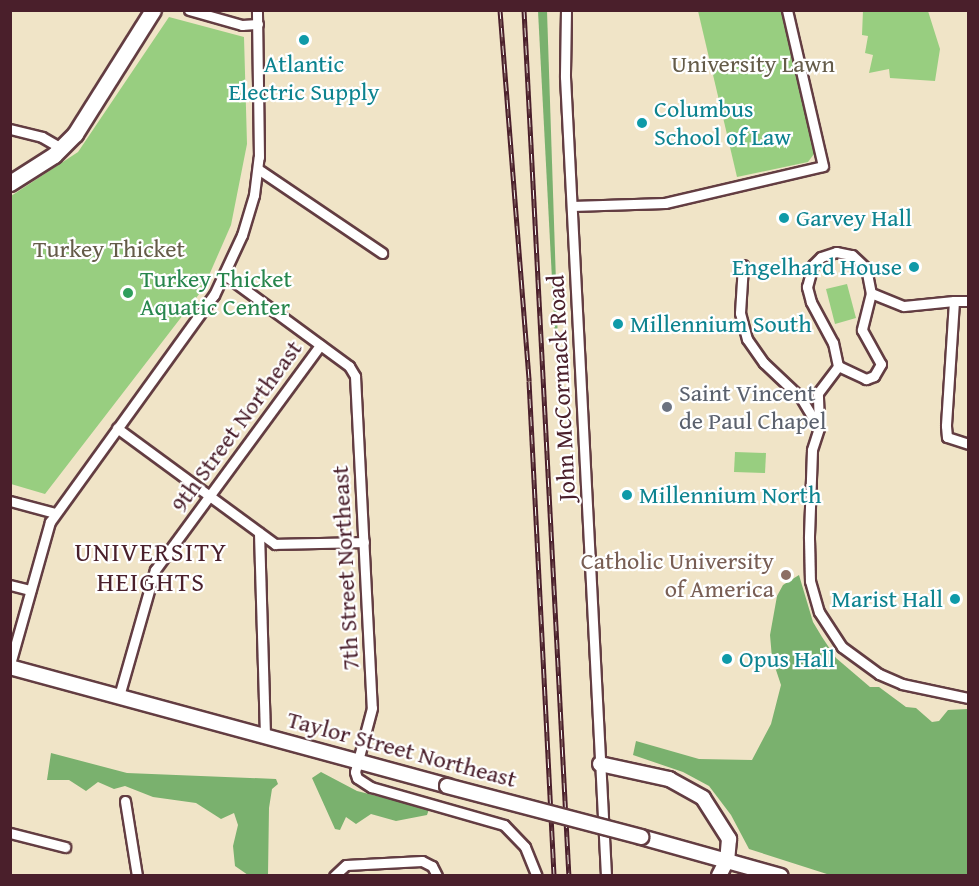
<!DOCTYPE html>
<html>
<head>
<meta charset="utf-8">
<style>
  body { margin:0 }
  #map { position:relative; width:979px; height:886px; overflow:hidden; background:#f0e4c7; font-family:"Gentium Book Plus",serif }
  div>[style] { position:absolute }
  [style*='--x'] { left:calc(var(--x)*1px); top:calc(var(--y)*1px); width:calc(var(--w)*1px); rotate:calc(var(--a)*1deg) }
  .green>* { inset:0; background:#98ce80 }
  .forest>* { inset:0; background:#7ab16e }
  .roads { filter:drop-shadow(2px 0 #633d42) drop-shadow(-2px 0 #633d42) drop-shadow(0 2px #633d42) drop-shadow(0 -2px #633d42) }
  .street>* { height:9px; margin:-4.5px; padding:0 4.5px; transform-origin:4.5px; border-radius:4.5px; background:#fff }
  .secondary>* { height:14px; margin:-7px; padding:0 7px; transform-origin:7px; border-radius:7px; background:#fff }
  .primary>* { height:15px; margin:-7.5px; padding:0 7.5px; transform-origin:7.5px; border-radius:7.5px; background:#fff }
  .rail>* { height:5px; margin-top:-2.5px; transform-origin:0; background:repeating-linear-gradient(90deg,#fff 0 9px,#4a1f2b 0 18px); box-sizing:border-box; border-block:2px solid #4a1f2b }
  .bridges { filter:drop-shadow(2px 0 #633d42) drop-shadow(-2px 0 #633d42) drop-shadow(0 2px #633d42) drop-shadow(0 -2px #633d42) }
  .secondary-bridge>* { height:14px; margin:-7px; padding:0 7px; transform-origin:7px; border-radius:7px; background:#fff }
  .dots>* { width:16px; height:16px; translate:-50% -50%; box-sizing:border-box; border:3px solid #fff; border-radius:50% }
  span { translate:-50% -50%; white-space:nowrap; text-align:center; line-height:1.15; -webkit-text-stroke:4.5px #fff; paint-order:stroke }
  .culture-label { font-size:24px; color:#0d838f }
  .left { translate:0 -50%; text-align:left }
  .right { translate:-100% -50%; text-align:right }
  .park-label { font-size:24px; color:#655c49 }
  .leisure-label { font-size:24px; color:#27864d }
  .street-label { font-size:24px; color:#4a1f2b }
  .worship-label { font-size:24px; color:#5b616d }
  .education-label { font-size:24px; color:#785e54 }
  .neighbourhood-label { font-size:26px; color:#4a1f2b; letter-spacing:1.5px }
  .frame { position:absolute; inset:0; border:12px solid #4a1f2b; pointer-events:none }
</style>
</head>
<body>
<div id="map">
  <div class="green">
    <div style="clip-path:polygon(863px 10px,928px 11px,940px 49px,935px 81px,890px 78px,889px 69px,869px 73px,873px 55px,865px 53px,868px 36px,862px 35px)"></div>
    <div style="clip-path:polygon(698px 11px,783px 11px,814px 154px,808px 162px,737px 177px)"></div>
    <div style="clip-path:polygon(169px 17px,244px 37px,247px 144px,231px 225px,203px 289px,45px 494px,11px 484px,11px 196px,78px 152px)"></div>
    <div style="clip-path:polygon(847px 284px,856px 318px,835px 324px,826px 289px)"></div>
    <div style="clip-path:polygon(735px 452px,766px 453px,765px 473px,734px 472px)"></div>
  </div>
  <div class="forest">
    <div style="clip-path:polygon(538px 11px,547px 11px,558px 343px,555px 337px)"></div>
    <div style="clip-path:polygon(799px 575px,813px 622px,822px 637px,836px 658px,870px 687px,879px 687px,906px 707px,916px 708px,932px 722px,939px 721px,948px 710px,968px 709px,968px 875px,830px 875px,749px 849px,731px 815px,709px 786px,683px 772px,633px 755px,636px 741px,699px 759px,752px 760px,771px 724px,781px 685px,772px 658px,770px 635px,777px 596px,783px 585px)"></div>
    <div style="clip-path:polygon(51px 753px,127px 773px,276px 779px,278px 784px,272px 789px,269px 808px,268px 875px,248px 875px,235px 866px,233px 846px,238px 825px,234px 813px,221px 819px,196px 803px,153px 797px,125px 786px,114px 789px,98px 782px,86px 791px,69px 780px,47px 780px)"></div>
    <div style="clip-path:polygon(321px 772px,357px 791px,429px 809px,427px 815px,396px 821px,371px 814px,356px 824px,346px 817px,340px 830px,335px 829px,312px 778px)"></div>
  </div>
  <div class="roads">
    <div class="street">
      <div style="--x:189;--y:10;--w:55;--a:15.8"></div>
      <div style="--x:242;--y:25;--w:16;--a:-4"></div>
      <div style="--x:566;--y:10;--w:67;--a:90.9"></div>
      <div style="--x:565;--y:77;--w:800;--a:87.06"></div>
      <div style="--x:10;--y:129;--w:33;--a:14"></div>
      <div style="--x:42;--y:137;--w:22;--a:30"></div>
      <div style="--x:258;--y:169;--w:150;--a:34.1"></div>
      <div style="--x:572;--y:206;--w:93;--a:-1.8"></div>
      <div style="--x:665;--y:203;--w:162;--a:-13.2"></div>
      <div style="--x:823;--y:166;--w:160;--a:-103"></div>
      <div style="--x:743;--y:265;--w:48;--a:93.6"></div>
      <div style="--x:740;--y:313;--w:27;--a:75"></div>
      <div style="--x:747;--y:339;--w:29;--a:55"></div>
      <div style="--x:764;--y:363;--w:51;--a:43.4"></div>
      <div style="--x:801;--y:398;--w:35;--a:59"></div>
      <div style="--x:819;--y:428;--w:23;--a:108"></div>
      <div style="--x:812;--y:450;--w:88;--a:92"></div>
      <div style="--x:809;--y:538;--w:43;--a:88.7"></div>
      <div style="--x:810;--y:581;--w:32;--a:74"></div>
      <div style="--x:819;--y:612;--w:42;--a:56.7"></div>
      <div style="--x:842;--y:647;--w:46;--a:36.1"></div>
      <div style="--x:879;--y:674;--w:25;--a:23"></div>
      <div style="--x:902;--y:684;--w:67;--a:12"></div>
      <div style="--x:225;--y:275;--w:154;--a:36.3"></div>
      <div style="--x:349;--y:366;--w:12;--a:59"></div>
      <div style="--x:355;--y:376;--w:332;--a:87.1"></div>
      <div style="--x:372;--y:708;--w:66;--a:104.9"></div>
      <div style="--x:355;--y:772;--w:6;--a:72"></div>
      <div style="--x:357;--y:778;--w:17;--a:33"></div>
      <div style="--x:371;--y:787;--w:138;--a:15.9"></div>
      <div style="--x:504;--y:825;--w:30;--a:46"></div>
      <div style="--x:525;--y:847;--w:31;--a:68"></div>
      <div style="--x:871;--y:293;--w:35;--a:22"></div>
      <div style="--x:904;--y:306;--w:50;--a:-5.7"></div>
      <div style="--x:968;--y:301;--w:14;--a:180"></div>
      <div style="--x:954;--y:301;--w:125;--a:93.7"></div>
      <div style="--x:946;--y:426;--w:11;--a:85"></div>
      <div style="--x:947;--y:437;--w:22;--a:18"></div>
      <div style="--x:819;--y:426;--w:33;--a:-92"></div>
      <div style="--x:818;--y:393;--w:34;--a:-53"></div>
      <div style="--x:838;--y:366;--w:24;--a:-102"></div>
      <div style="--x:833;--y:343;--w:47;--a:-118.2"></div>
      <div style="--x:811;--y:302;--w:16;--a:-105"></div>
      <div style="--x:807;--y:287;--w:23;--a:-75"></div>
      <div style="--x:813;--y:265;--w:11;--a:-45"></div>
      <div style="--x:821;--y:257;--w:16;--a:-18"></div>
      <div style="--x:836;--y:252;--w:16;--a:11"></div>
      <div style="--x:852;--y:255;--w:19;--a:43"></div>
      <div style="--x:866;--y:268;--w:25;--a:79"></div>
      <div style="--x:871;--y:293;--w:38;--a:104"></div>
      <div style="--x:862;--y:330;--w:39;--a:61"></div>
      <div style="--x:881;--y:364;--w:14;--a:120"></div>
      <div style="--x:874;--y:376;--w:9;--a:159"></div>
      <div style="--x:866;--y:379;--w:31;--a:-155"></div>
      <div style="--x:117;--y:428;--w:196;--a:36.3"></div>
      <div style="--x:275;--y:544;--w:89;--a:-1.3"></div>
      <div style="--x:10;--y:501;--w:47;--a:14.9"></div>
      <div style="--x:259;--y:533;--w:202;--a:88.3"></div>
      <div style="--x:10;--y:585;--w:21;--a:14"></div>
      <div style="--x:10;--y:664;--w:148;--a:-74.3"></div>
      <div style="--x:50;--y:522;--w:280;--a:-54.2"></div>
      <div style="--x:214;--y:295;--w:66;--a:-65"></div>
      <div style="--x:242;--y:235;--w:42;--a:-73.3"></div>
      <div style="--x:254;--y:195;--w:38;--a:-83"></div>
      <div style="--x:259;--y:157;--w:147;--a:-90.8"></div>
      <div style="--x:119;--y:696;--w:131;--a:-74.1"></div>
      <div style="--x:155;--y:570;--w:279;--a:-53.7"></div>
      <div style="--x:125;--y:801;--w:76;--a:80.9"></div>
      <div style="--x:10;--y:833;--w:57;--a:14.3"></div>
      <div style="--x:334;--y:876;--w:16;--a:-43"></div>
      <div style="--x:346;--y:865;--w:76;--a:-3"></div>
      <div style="--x:422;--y:861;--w:11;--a:27"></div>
      <div style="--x:432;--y:866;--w:11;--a:63"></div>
    </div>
    <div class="secondary">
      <div style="--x:10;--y:667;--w:453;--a:15.2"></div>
      <div style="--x:600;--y:764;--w:71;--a:12.3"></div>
      <div style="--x:669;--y:779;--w:39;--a:29"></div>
      <div style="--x:703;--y:798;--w:49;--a:57.6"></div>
      <div style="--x:729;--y:839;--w:21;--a:95"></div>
      <div style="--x:727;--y:860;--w:18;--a:117"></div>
      <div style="--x:641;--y:837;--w:145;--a:15.6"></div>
    </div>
    <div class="primary">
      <div style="--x:10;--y:183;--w:52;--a:-32.5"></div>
      <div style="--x:54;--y:155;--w:30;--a:-45"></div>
      <div style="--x:75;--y:134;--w:146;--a:-57.8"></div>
    </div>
  </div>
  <div class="rail">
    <div style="--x:500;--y:10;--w:372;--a:85.5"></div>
    <div style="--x:529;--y:381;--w:496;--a:87.1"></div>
    <div style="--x:524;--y:10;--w:867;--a:87.03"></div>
  </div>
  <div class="bridges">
    <div class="secondary-bridge">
      <div style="--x:447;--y:786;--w:201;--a:14.7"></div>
    </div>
  </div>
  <div class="dots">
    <div style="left:304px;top:40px;background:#0f9aa8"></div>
    <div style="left:642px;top:123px;background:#0f9aa8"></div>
    <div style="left:784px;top:218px;background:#0f9aa8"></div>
    <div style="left:914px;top:267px;background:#0f9aa8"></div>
    <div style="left:128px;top:293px;background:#2e9e5b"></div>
    <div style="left:618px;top:324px;background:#0f9aa8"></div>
    <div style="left:667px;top:407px;background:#6b7280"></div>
    <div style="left:627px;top:495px;background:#0f9aa8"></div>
    <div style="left:786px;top:575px;background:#8d6e63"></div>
    <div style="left:955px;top:599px;background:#0f9aa8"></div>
    <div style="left:727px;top:659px;background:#0f9aa8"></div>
  </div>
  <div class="culture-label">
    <span style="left:304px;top:78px">Atlantic<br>Electric Supply</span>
    <span class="left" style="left:654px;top:123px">Columbus<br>School of Law</span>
    <span class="left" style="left:796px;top:218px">Garvey Hall</span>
    <span class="right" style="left:902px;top:267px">Engelhard House</span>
    <span class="left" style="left:630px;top:324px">Millennium South</span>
    <span class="left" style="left:639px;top:495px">Millennium North</span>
    <span class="right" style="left:943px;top:599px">Marist Hall</span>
    <span class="left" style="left:739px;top:659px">Opus Hall</span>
  </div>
  <div class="park-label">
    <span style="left:753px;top:64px">University Lawn</span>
    <span style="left:109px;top:249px">Turkey Thicket</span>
  </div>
  <div class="leisure-label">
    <span class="left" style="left:140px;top:293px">Turkey Thicket<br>Aquatic Center</span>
  </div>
  <div class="street-label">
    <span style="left:561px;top:388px;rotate:-93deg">John McCormack Road</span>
    <span style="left:236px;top:426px;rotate:-54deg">9th Street Northeast</span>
    <span style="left:345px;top:568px;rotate:-93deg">7th Street Northeast</span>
    <span style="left:402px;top:749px;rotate:15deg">Taylor Street Northeast</span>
  </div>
  <div class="worship-label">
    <span class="left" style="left:679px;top:407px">Saint Vincent<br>de Paul Chapel</span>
  </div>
  <div class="education-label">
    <span class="right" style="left:774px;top:575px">Catholic University<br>of America</span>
  </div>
  <div class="neighbourhood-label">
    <span style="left:151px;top:567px">UNIVERSITY<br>HEIGHTS</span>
  </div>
  <div class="frame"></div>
</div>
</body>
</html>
